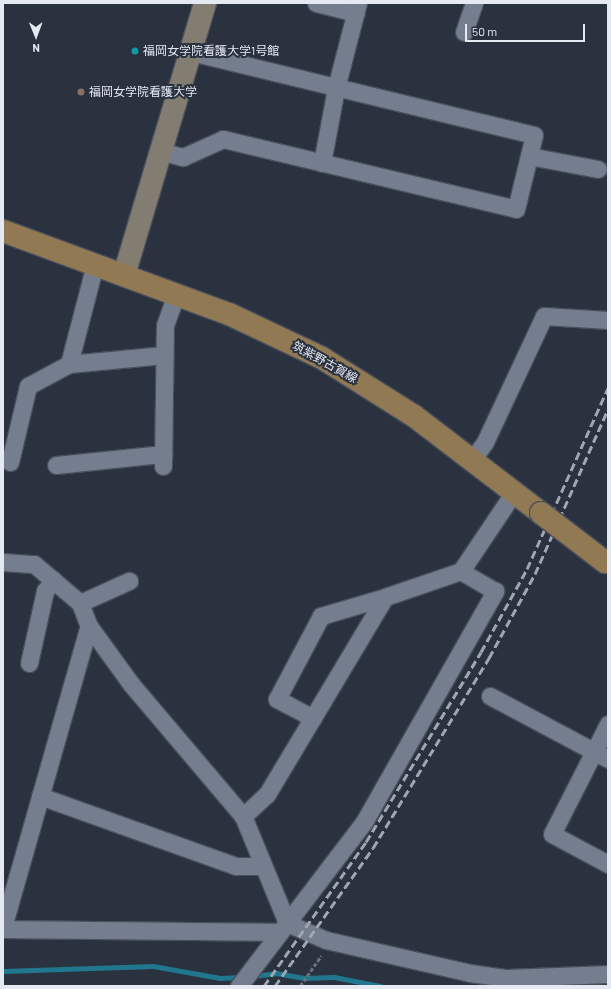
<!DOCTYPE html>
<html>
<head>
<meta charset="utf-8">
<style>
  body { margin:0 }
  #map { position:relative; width:611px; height:989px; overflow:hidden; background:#2a313f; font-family:Barlow,"Noto Sans JP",sans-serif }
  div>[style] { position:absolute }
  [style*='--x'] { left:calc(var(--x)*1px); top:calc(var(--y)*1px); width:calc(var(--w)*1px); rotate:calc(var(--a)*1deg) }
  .stream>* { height:5px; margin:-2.5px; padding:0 2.5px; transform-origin:2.5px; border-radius:2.5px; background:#21778e }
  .path>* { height:2.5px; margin-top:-1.25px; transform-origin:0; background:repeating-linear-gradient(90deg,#6a707d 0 4px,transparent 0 6px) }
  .roads { filter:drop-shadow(1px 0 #494f5b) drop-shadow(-1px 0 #494f5b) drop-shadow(0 1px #494f5b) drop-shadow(0 -1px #494f5b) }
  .street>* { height:17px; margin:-8.5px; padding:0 8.5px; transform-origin:8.5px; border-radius:8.5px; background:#747e8e }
  .secondary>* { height:22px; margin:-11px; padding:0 11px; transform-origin:11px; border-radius:11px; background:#837c71 }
  .primary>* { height:22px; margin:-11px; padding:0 11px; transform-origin:11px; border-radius:11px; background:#917954 }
  .rail>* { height:3px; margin-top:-1.5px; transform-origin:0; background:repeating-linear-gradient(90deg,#a1a7b2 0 8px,transparent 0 12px) }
  .bridges { filter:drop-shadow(1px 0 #494f5b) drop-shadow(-1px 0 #494f5b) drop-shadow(0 1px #494f5b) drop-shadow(0 -1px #494f5b) }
  .primary-bridge>* { height:22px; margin:-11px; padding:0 11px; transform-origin:11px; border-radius:11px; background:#917954 }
  .dots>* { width:11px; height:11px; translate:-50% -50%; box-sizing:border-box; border:2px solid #2a313f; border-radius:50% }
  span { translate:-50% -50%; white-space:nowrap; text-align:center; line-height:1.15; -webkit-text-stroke:4px #2a313f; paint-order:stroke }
  .poi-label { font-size:12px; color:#e4e9f2 }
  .left { translate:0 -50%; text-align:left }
  .street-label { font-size:12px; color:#e4e9f2 }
  .frame { position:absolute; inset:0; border:4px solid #e4e9f2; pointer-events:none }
  .north { position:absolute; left:16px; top:16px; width:40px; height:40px; -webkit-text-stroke:3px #2a313f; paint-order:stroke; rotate:179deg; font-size:11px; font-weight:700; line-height:16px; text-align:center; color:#e4e9f2 }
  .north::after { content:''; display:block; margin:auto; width:14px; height:18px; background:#e4e9f2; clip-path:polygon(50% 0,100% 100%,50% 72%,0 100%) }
  .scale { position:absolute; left:465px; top:24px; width:120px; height:18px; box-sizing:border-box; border:2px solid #e4e9f2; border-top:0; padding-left:5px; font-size:12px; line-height:14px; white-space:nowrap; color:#e4e9f2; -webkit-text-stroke:3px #2a313f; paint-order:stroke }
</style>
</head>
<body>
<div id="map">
  <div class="stream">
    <div style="--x:3;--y:971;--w:150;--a:-1.9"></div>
    <div style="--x:153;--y:966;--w:68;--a:10.2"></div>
    <div style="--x:220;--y:978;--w:21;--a:-3"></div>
    <div style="--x:253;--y:976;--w:23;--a:-7"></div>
    <div style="--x:276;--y:973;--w:27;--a:10"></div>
    <div style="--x:303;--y:978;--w:31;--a:-2"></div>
    <div style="--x:334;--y:977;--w:47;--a:11.1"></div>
  </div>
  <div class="path">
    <div style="--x:300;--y:986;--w:37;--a:-55"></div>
  </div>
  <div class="roads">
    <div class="street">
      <div style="--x:316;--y:3;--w:41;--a:14"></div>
      <div style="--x:464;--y:32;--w:31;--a:-71"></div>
      <div style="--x:160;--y:151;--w:24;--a:15"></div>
      <div style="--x:183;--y:157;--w:44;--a:-24.2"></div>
      <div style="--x:223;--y:139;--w:301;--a:13.4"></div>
      <div style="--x:516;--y:209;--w:76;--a:-76.3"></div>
      <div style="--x:534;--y:135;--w:354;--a:-166.4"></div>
      <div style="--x:529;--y:156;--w:70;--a:10.7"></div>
      <div style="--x:322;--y:163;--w:76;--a:-79.4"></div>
      <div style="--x:336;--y:88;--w:88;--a:-75.5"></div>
      <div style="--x:69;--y:364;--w:103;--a:-75.4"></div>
      <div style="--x:472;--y:460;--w:22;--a:-54"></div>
      <div style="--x:485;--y:442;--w:139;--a:-64.9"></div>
      <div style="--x:544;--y:316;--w:64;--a:3.6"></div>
      <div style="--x:10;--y:462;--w:78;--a:-76.7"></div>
      <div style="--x:28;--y:386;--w:47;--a:-28.2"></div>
      <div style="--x:69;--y:364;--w:95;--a:-5.4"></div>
      <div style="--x:56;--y:465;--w:108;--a:-5.9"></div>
      <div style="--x:163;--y:466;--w:141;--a:-89.2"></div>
      <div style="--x:165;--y:325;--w:33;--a:-70"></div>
      <div style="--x:3;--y:562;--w:31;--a:4"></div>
      <div style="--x:34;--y:564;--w:60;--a:40.3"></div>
      <div style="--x:80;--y:603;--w:25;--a:69"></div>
      <div style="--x:89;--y:626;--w:72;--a:54.1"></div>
      <div style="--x:131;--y:684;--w:173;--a:49.7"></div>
      <div style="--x:243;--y:816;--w:116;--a:67.6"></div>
      <div style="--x:287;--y:923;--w:43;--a:23.6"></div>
      <div style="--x:326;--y:940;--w:148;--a:12.9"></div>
      <div style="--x:470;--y:973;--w:37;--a:8"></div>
      <div style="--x:507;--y:978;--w:101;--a:-2.3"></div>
      <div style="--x:461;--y:571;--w:95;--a:-56.1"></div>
      <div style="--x:80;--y:603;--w:54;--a:-24.2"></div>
      <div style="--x:29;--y:663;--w:74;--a:-77.5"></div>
      <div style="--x:45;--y:591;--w:14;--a:-54"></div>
      <div style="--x:490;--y:696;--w:134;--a:28.1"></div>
      <div style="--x:313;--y:718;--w:41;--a:-152.2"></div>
      <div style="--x:277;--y:699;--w:94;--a:-62.1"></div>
      <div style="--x:321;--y:616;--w:67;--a:-16.5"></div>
      <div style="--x:608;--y:724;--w:123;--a:117"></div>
      <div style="--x:552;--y:834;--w:64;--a:28.2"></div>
      <div style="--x:40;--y:796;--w:208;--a:19.7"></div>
      <div style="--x:236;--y:866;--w:25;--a:0"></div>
      <div style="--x:3;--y:927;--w:313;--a:-74.1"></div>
      <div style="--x:3;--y:929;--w:277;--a:0.6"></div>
      <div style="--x:239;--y:986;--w:206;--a:-52.7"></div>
      <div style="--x:364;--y:822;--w:266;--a:-60.4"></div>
      <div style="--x:495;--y:591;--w:39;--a:-150"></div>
      <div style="--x:461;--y:571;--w:80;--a:161.1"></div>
      <div style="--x:385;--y:597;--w:230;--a:120.9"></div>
      <div style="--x:267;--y:794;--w:33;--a:137"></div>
    </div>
    <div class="secondary">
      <div style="--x:124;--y:275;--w:284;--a:-73.4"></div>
    </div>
    <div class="primary">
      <div style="--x:3;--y:231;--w:241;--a:20.2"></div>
      <div style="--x:229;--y:314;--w:103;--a:25.3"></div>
      <div style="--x:322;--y:358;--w:109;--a:32.2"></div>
      <div style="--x:414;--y:416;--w:160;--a:37.4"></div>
    </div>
  </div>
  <div class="rail">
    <div style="--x:264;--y:986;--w:176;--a:-54.7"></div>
    <div style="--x:366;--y:842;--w:222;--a:-58.8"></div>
    <div style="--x:481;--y:652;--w:95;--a:-61"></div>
    <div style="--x:527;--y:569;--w:198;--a:-65.9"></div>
    <div style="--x:275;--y:986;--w:169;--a:-54.6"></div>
    <div style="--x:373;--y:848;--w:223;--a:-58.6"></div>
    <div style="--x:489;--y:658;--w:96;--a:-61.3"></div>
    <div style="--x:535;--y:574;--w:180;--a:-66.1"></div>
  </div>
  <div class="bridges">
    <div class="primary-bridge">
      <div style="--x:541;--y:513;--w:81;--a:37.4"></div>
    </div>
  </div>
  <div class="dots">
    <div style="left:135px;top:51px;background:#0f9aa8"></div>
    <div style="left:81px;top:92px;background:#8d6e63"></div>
  </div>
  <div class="poi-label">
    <span class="left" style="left:143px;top:51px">福岡女学院看護大学1号館</span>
    <span class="left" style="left:89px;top:92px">福岡女学院看護大学</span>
  </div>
  <div class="street-label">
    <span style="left:325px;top:362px;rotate:29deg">筑紫野古賀線</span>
  </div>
  <div class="frame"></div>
  <div class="north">N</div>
  <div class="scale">50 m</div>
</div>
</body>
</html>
